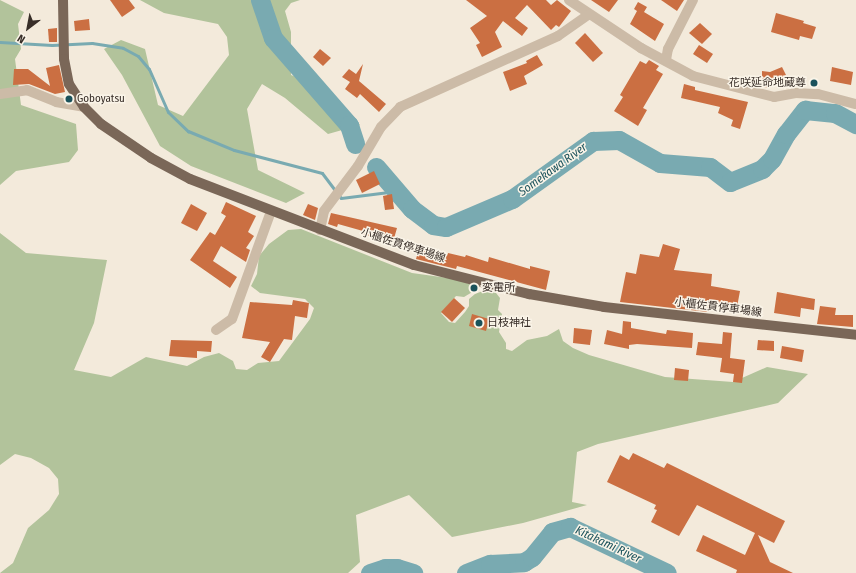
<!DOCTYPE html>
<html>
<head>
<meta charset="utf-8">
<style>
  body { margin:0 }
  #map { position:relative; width:856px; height:573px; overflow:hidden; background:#f3eadb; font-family:"Fira Sans Condensed","Noto Sans JP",sans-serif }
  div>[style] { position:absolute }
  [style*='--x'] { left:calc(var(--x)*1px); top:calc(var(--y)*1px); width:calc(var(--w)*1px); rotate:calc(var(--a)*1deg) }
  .green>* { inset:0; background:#b2c39b }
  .stream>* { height:3px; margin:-1.5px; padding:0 1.5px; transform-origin:1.5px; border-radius:1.5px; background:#79aab1 }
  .river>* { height:19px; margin:-9.5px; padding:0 9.5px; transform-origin:9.5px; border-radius:9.5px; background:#79aab1 }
  .building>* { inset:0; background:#cb6f42 }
  .minor>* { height:10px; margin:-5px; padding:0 5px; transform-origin:5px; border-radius:5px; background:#ccbba7 }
  .major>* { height:10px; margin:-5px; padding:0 5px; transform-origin:5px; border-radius:5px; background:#7a6758 }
  .dots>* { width:11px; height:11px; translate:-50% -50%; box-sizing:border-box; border:2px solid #faf4e8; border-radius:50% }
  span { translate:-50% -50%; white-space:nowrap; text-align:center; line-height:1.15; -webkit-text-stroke:3px #faf4e8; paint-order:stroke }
  .poi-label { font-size:11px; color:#382e28 }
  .right { translate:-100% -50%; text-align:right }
  .left { translate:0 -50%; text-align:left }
  .street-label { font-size:11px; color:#382e28 }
  .water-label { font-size:12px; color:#1b525b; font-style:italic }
  .north { position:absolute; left:8px; top:8px; width:40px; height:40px; -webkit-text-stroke:3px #faf4e8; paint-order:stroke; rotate:212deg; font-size:11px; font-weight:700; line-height:16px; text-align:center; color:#382e28 }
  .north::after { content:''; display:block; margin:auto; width:14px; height:18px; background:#382e28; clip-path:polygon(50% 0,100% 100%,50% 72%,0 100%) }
</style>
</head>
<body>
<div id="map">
  <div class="green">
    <div style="clip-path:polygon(0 0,24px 12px,18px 24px,21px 49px,15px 59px,21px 105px,76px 124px,78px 150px,69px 162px,16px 171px,0 185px)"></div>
    <div style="clip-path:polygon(140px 0,300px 0,291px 3px,285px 11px,291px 32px,291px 75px,326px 89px,360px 125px,328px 134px,285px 98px,262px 84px,247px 109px,258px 170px,305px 193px,286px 203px,191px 166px,160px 146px,122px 75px,104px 49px,121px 40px,145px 49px,158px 105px,183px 116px,229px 55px,227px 37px,218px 24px,164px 13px)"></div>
    <div style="clip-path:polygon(301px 229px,412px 273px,455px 279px,473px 285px,474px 291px,464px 297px,456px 296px,441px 313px,449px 322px,455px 323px,465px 312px,469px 306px,469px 299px,475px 294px,488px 289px,496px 293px,500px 298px,498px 310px,502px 314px,499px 332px,506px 343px,506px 349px,512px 351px,527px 340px,547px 336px,559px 329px,563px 341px,573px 348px,589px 355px,665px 377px,733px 382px,767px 367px,808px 374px,778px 403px,598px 444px,577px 452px,572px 502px,587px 505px,523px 523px,452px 537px,409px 495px,356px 515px,360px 562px,348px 573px,0 573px,13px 563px,28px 528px,49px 510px,59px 494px,58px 479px,49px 468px,31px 458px,15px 454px,0 465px,0 233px,26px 253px,107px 260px,94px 323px,74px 370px,111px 377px,146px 357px,187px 366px,204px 357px,219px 353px,233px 361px,236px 369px,247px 370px,258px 363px,279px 361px,310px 319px,314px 308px,305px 299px,260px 293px,251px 286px,257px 274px,259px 256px,269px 244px,288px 230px)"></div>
  </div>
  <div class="stream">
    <div style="--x:0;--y:42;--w:52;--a:3.3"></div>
    <div style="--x:52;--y:45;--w:40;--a:-2.9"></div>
    <div style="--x:92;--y:43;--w:31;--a:9"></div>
    <div style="--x:123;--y:48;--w:17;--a:28"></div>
    <div style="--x:138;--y:56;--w:17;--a:50"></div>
    <div style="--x:149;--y:69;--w:47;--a:66.2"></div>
    <div style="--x:168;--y:112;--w:28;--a:44"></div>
    <div style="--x:188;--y:131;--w:50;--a:22.4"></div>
    <div style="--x:234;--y:150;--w:91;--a:14.6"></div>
    <div style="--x:322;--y:173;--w:31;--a:53"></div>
    <div style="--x:341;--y:198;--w:56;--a:-7.1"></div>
  </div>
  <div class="river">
    <div style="--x:260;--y:0;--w:40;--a:71.1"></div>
    <div style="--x:273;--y:38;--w:116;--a:48.9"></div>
    <div style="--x:349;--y:125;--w:20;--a:72"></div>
    <div style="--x:376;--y:167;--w:55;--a:49.4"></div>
    <div style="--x:412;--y:209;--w:26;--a:37"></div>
    <div style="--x:433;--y:225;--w:13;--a:9"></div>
    <div style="--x:446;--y:227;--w:72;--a:-23"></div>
    <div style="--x:512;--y:199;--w:100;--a:-35.6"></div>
    <div style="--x:593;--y:141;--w:26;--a:-2"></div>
    <div style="--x:619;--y:140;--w:47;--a:29.3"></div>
    <div style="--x:660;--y:163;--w:50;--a:4.6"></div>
    <div style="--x:710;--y:167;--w:25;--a:37"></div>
    <div style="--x:730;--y:182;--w:35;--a:-22"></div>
    <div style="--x:762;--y:169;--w:14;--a:-45"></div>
    <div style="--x:772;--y:159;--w:29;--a:-61"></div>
    <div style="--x:786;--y:134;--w:31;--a:-52"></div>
    <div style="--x:805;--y:110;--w:30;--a:6"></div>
    <div style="--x:835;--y:113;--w:24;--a:28"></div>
    <div style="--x:370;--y:573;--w:16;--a:-18"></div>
    <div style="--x:385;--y:568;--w:12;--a:0"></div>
    <div style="--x:397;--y:568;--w:17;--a:17"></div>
    <div style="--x:466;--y:573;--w:26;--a:-21"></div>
    <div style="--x:490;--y:564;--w:34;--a:-3"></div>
    <div style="--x:524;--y:562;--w:9;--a:-32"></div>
    <div style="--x:532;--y:557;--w:32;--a:-51"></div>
    <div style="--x:552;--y:532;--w:19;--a:-16"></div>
    <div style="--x:570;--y:527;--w:107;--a:25.4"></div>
  </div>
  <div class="building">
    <div style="clip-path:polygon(110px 0,129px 0,135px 8px,122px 17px)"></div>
    <div style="clip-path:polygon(466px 0,546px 0,551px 5px,557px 0,571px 11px,559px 27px,556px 25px,551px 30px,527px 5px,515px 18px,528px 28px,522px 36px,503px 21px,495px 32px,502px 47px,482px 57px,476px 45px,480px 43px,470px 28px,487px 16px)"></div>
    <div style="clip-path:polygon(591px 0,618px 0,609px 12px)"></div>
    <div style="clip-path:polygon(661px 0,684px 0,677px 11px)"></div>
    <div style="clip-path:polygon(638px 2px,647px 7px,644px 12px,664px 24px,655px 41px,630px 24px,637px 11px,634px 9px)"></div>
    <div style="clip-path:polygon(776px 13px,804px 21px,803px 23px,816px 27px,812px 39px,800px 36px,799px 40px,771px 32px)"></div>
    <div style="clip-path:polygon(89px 19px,90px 30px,75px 31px,74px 21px)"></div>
    <div style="clip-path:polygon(700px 23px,712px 34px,702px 44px,689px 33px)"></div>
    <div style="clip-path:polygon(57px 28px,57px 42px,49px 42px,48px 29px)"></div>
    <div style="clip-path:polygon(585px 33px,603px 53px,593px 62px,575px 43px)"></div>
    <div style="clip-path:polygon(699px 45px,713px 54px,707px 63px,693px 54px)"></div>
    <div style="clip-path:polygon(320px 49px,331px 58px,323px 66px,313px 57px)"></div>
    <div style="clip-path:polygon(537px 55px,543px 65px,524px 76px,527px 84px,510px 91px,503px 72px,527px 63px,526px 61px)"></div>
    <div style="clip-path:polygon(649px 60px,659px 66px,656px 70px,663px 74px,643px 108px,647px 110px,638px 126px,614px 111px,623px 97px,620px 95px,640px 61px,646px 64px)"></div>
    <div style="clip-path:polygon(363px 64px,359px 81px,386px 104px,379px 112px,360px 94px,357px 98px,345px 89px,350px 82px,342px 77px,349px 69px,356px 74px)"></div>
    <div style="clip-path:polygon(59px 65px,65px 92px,55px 94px,29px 84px,13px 85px,14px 69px,28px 69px,50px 86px,46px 68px)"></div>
    <div style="clip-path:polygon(782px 67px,786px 75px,771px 82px,770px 88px,752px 85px,753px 78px,762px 79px,762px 71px,770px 72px)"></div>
    <div style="clip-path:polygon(832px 67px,853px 72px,851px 85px,830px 81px)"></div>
    <div style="clip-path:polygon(684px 84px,695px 87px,695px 90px,748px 102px,740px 129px,731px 126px,733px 120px,718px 113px,720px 107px,681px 98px)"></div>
    <div style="clip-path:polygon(374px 171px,380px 184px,362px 193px,356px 180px)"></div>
    <div style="clip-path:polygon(392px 194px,394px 209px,385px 210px,383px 196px)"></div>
    <div style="clip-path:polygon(226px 202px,256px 216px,248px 232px,254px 236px,246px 248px,250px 250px,246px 262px,221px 246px,213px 261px,237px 277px,230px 288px,190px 260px,210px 232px,215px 235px,226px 216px,221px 213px)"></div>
    <div style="clip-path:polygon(191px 204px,207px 213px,197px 231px,181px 223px)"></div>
    <div style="clip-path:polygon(308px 204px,318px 208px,315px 220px,303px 215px)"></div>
    <div style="clip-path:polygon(331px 213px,397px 228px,393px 242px,362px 234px,363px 231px,338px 224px,337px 227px,328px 224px)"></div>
    <div style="clip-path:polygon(663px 244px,680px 249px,674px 270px,712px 274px,711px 286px,740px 291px,737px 307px,710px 303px,708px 312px,620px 302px,626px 272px,636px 274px,640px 254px,659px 257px)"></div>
    <div style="clip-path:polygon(419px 249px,447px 256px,448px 253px,465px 257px,466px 255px,488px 262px,489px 257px,530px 269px,530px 266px,550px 271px,546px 290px,457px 266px,456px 269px,416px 259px)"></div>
    <div style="clip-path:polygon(777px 292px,815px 299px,814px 310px,801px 308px,800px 317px,774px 313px)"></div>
    <div style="clip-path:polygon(454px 298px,465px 308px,452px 322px,441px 312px)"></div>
    <div style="clip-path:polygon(293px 300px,309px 303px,307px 318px,295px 316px,292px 340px,284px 339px,270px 362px,261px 357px,270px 342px,242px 338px,250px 302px,292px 305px)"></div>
    <div style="clip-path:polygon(820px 306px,836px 308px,835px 315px,853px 315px,853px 327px,817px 324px)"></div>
    <div style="clip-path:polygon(472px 314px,489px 319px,486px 331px,469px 326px)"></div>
    <div style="clip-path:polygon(623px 321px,631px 322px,631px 328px,666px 334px,667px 330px,693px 333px,692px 348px,637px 344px,629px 345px,629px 349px,604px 344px,607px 330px,622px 334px)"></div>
    <div style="clip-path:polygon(574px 328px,592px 330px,590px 345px,573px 343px)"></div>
    <div style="clip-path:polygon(723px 332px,732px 333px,730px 358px,745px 360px,742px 383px,733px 382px,734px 374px,720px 372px,722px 358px,696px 355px,698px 342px,722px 344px)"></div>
    <div style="clip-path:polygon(171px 340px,212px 341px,211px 352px,197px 351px,197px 358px,169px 356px)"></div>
    <div style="clip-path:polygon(758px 340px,774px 341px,774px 351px,757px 350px)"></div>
    <div style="clip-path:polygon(782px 346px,804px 350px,802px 362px,780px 358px)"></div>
    <div style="clip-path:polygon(675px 368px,689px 370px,688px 381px,674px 380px)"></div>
    <div style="clip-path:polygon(633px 453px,664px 468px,667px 463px,785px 521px,774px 543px,758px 535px,770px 562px,793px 573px,736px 573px,737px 570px,696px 551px,703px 535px,745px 555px,755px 533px,697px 505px,679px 536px,651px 522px,657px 510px,654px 509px,656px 505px,607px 482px,620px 455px,629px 460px)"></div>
  </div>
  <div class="minor">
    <div style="--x:569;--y:0;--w:87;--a:33.7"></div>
    <div style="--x:641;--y:48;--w:59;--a:28.3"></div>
    <div style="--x:693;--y:76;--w:84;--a:14.5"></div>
    <div style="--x:774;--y:97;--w:22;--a:-10"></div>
    <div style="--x:796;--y:93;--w:22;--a:3"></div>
    <div style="--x:818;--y:94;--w:39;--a:15"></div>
    <div style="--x:666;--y:60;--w:11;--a:-80"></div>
    <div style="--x:668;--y:49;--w:55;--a:-63"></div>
    <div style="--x:0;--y:94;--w:27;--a:-8"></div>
    <div style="--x:27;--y:90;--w:31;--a:22"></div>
    <div style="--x:56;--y:102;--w:28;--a:10"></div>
    <div style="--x:320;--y:230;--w:19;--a:-78"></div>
    <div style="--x:324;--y:211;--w:56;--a:-52.9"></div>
    <div style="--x:358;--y:166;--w:45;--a:-59.5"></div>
    <div style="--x:381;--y:127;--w:28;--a:-46"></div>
    <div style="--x:400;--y:107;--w:173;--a:-24.2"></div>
    <div style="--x:558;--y:36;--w:37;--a:-35"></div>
    <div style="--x:216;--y:330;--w:19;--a:-35"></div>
    <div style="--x:232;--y:319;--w:115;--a:-70.1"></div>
  </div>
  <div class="major">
    <div style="--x:63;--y:0;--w:59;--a:89"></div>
    <div style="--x:64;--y:59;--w:25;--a:79"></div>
    <div style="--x:69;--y:84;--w:27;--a:57"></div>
    <div style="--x:84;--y:107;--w:24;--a:45"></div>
    <div style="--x:101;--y:124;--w:60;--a:34.2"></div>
    <div style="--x:151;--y:158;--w:44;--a:28.3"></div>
    <div style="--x:190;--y:179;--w:240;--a:21"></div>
    <div style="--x:414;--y:265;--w:119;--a:14.2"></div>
    <div style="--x:529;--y:294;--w:76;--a:9.8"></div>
    <div style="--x:604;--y:307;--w:254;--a:6.3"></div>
  </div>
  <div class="dots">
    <div style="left:814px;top:83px;background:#1b525b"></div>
    <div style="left:69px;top:99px;background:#1b525b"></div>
    <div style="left:474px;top:288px;background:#1b525b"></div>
    <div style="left:479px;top:323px;background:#1b525b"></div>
  </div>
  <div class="poi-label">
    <span class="right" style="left:806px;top:83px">花咲延命地蔵尊</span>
    <span class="left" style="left:77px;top:99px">Goboyatsu</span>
    <span class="left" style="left:482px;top:288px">変電所</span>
    <span class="left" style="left:487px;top:323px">日枝神社</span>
  </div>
  <div class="street-label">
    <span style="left:403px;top:246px;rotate:18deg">小櫃佐貫停車場線</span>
    <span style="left:718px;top:308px;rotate:7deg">小櫃佐貫停車場線</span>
  </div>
  <div class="water-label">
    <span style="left:553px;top:170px;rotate:-36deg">Somekawa River</span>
    <span style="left:608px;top:545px;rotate:25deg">Kitakami River</span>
  </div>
  <div class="north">N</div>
</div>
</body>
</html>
